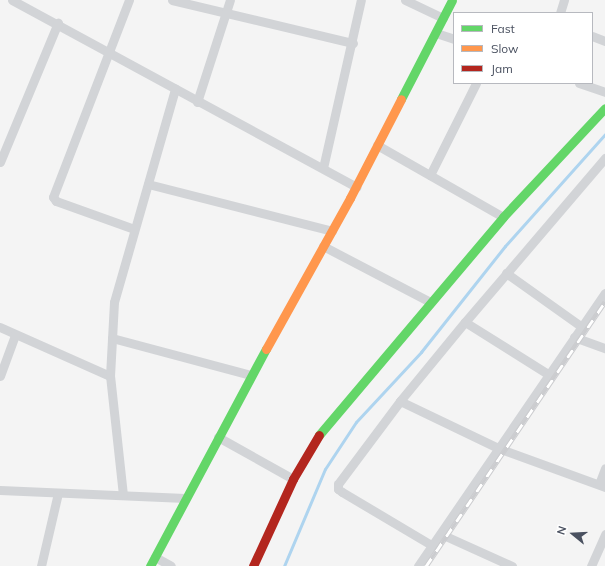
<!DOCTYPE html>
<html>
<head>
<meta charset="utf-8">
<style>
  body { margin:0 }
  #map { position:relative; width:605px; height:566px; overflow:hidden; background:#f4f4f4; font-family:Mulish,sans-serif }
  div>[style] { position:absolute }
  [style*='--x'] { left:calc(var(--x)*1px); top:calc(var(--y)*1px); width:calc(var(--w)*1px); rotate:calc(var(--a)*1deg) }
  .stream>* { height:3px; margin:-1.5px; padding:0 1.5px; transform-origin:1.5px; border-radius:1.5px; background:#aed4ef }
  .street>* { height:9px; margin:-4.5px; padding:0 4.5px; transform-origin:4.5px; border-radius:4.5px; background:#d2d4d7 }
  .fast>* { height:9px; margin:-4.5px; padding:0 4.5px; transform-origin:4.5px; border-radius:4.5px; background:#63d668 }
  .slow>* { height:9px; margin:-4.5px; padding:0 4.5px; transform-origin:4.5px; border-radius:4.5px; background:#ff974d }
  .jam>* { height:9px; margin:-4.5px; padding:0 4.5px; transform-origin:4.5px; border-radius:4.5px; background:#b3261e }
  .rail>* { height:4.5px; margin-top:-2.25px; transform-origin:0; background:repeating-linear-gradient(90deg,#fff 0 9px,#cbcccf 0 18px); box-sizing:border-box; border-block:1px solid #cbcccf }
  span { translate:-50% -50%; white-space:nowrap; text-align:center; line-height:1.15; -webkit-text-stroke:3px #fff; paint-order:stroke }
  .legend { position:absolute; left:453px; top:12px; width:140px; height:72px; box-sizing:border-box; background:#fff; border:1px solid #b7b9bf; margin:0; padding:5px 7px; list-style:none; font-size:12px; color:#4a5160 }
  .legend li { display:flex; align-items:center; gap:8px; height:20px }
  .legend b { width:20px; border:1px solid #b7b9bf }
  .north { position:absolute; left:553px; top:514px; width:40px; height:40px; -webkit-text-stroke:3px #fff; paint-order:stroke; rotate:288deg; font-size:11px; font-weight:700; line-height:16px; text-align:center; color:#4a5160 }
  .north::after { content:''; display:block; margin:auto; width:14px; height:18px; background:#4a5160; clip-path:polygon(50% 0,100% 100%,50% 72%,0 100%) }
</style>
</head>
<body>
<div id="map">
  <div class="stream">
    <div style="--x:284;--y:566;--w:105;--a:-67.1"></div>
    <div style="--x:325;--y:469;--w:56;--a:-56.6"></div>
    <div style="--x:356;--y:422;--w:96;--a:-47.1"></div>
    <div style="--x:421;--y:352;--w:135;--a:-51.6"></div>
    <div style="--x:505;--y:246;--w:150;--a:-48.2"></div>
  </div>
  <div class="street">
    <div style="--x:12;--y:0;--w:392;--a:28.5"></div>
    <div style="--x:129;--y:0;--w:211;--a:111.1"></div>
    <div style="--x:53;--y:197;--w:5;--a:53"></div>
    <div style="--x:56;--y:201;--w:83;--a:19.7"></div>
    <div style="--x:172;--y:0;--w:186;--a:13.4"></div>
    <div style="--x:405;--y:0;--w:42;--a:25.3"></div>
    <div style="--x:560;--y:13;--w:14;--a:-73"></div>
    <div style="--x:436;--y:33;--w:19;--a:18"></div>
    <div style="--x:592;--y:36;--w:14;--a:21"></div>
    <div style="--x:579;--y:83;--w:28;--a:19"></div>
    <div style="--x:197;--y:102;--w:107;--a:-72.1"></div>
    <div style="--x:377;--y:145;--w:145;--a:29.7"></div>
    <div style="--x:0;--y:162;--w:151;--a:-67.4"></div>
    <div style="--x:323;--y:168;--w:172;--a:-77.3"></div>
    <div style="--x:430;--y:175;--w:103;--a:-63.4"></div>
    <div style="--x:148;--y:184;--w:190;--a:14.3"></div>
    <div style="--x:323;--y:246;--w:121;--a:27.6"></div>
    <div style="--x:506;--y:273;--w:93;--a:35.4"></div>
    <div style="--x:465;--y:322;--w:98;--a:32.1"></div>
    <div style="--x:0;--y:327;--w:120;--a:24"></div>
    <div style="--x:574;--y:337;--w:33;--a:20"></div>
    <div style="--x:112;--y:338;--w:144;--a:14.9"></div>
    <div style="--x:0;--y:376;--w:44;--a:-69.9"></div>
    <div style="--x:400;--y:401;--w:109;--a:25.6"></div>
    <div style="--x:498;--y:448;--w:114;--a:20"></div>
    <div style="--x:218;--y:437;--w:86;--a:29.2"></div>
    <div style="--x:599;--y:484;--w:17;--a:-69"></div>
    <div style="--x:0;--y:490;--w:185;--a:2.5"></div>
    <div style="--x:123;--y:495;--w:120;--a:-96.2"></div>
    <div style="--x:110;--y:376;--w:74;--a:-86.9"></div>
    <div style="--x:114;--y:302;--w:222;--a:-74"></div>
    <div style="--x:441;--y:534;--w:78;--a:24.3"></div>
    <div style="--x:433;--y:546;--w:106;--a:-149.3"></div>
    <div style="--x:342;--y:492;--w:5;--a:-143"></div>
    <div style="--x:338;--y:489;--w:5;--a:-90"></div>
    <div style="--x:338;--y:484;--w:104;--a:-53.2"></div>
    <div style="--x:400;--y:401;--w:102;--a:-50.6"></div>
    <div style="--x:465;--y:322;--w:216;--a:-49.5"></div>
    <div style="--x:155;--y:557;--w:18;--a:29"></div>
    <div style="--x:41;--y:566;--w:75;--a:-76.9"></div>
    <div style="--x:418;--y:566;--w:331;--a:-55.6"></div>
    <div style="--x:591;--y:566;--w:35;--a:-66"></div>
  </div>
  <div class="fast">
    <div style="--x:401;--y:99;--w:111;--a:-62.7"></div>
    <div style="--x:319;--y:435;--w:285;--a:-49.8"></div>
    <div style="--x:503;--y:217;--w:149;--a:-46.9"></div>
    <div style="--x:150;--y:566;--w:246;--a:-61.9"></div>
  </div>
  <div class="slow">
    <div style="--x:266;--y:349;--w:173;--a:-60.9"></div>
    <div style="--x:350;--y:198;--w:111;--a:-62.7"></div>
  </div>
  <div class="jam">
    <div style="--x:253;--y:566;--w:96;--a:-65.3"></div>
    <div style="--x:293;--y:479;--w:51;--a:-59.4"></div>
  </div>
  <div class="rail">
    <div style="--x:426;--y:566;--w:319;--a:-55.9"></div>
  </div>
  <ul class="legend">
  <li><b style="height:5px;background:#63d668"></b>Fast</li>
  <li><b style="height:5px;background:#ff974d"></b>Slow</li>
  <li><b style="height:5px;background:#b3261e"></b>Jam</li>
  </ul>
  <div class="north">N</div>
</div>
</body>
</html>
